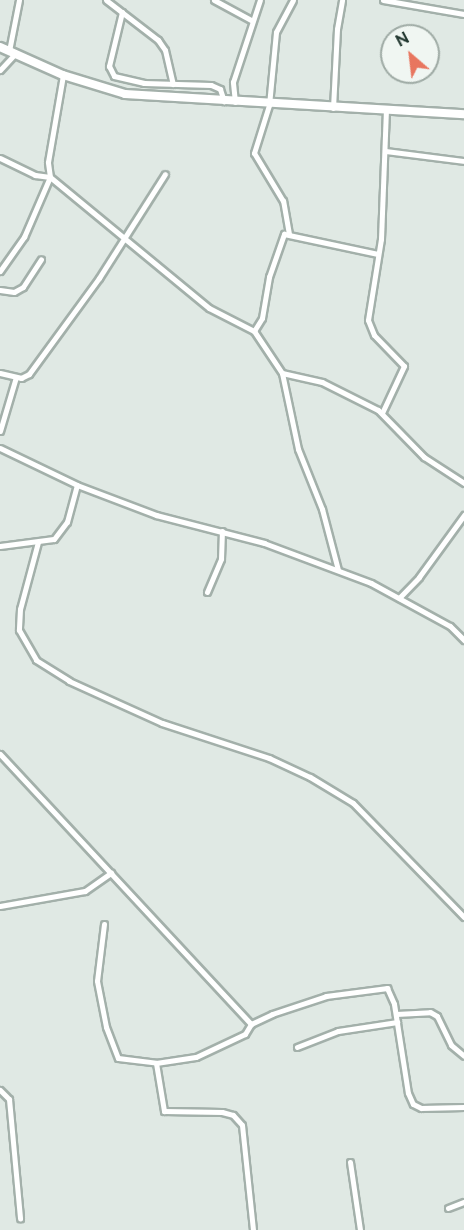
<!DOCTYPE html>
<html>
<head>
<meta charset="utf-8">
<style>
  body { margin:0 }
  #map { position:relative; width:464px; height:1230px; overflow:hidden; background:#e0e9e4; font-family:Raleway,sans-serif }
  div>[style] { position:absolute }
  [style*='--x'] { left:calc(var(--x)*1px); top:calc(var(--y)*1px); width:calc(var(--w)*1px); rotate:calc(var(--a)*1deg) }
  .roads { filter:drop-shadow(2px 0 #a3b0aa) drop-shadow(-2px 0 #a3b0aa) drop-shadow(0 2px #a3b0aa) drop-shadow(0 -2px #a3b0aa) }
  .street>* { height:5px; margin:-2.5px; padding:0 2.5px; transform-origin:2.5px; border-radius:2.5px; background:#fff }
  .secondary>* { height:8px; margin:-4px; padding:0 4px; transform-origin:4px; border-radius:4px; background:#fff }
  span { translate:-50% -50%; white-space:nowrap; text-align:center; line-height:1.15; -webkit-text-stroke:6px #f0f6f2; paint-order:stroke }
  .north { position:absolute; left:380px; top:24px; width:60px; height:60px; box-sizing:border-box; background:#f0f6f2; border:2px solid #9eaaa4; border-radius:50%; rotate:332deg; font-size:16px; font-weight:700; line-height:24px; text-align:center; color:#223830 }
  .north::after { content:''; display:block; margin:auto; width:21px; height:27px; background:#e8765f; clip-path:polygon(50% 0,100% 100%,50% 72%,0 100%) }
</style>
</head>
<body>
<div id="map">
  <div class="roads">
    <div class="street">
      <div style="--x:106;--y:0;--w:66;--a:37.6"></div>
      <div style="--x:158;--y:40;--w:12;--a:55"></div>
      <div style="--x:165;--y:50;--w:35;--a:77"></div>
      <div style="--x:214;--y:0;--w:42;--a:28.4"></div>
      <div style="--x:383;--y:0;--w:82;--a:9.8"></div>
      <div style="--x:122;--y:12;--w:56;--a:103.5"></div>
      <div style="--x:109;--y:66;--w:11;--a:63"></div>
      <div style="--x:114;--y:76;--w:31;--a:13"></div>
      <div style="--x:144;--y:83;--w:67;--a:1.7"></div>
      <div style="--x:211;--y:85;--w:10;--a:24"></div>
      <div style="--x:220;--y:89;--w:13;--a:72"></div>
      <div style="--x:9;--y:51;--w:52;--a:-78.9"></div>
      <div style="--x:0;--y:70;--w:22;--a:-47"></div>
      <div style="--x:235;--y:102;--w:20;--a:-96"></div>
      <div style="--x:233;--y:82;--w:86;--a:-71.8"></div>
      <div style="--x:333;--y:108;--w:79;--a:-87.1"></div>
      <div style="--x:337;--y:29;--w:29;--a:-80"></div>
      <div style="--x:386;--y:151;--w:79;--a:7.3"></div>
      <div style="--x:0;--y:158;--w:39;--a:26"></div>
      <div style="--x:35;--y:175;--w:15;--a:8"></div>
      <div style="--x:50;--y:177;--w:206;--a:39.5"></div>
      <div style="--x:209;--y:308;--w:51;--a:27.1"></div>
      <div style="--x:254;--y:331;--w:50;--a:56.3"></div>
      <div style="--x:282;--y:373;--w:41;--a:12.7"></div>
      <div style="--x:322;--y:382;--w:63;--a:26.6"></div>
      <div style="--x:378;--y:410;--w:66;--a:45.6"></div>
      <div style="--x:424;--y:457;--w:48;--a:33"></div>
      <div style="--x:289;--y:234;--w:34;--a:-100"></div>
      <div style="--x:283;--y:201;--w:56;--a:-121.1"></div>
      <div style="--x:254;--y:153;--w:50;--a:-72.6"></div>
      <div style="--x:269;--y:105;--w:73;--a:-84.5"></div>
      <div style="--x:276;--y:32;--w:36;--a:-62"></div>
      <div style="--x:0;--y:271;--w:42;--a:-54.8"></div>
      <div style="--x:24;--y:237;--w:65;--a:-66.6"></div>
      <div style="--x:50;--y:177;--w:15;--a:-98"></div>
      <div style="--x:48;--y:162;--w:88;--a:-80.2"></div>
      <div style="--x:0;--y:290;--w:14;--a:8"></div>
      <div style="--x:14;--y:292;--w:10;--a:-29"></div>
      <div style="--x:23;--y:287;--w:33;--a:-57"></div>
      <div style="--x:254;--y:331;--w:15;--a:-58"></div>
      <div style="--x:262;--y:318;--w:42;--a:-80.3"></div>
      <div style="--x:269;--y:277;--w:46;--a:-70.8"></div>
      <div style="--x:284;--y:234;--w:96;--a:12"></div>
      <div style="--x:0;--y:373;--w:22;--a:13"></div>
      <div style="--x:21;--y:378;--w:9;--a:-27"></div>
      <div style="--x:29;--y:374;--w:119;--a:-53.9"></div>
      <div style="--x:99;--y:278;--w:123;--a:-57.6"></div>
      <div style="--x:282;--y:373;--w:78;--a:78.1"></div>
      <div style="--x:298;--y:449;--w:65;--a:68.2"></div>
      <div style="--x:322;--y:509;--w:63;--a:75.3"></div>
      <div style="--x:382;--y:413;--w:52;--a:-64.9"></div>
      <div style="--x:404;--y:366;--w:43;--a:-134.1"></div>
      <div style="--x:374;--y:335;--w:16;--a:-112"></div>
      <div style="--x:368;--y:320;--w:82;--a:-80.9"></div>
      <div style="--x:381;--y:239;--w:128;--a:-87.8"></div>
      <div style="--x:0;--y:431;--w:56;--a:-73.5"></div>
      <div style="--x:0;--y:448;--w:85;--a:25.7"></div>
      <div style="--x:77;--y:485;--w:85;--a:20.8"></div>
      <div style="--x:156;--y:515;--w:112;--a:14.5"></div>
      <div style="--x:264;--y:543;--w:114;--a:20.5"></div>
      <div style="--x:371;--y:583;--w:90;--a:28.6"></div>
      <div style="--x:450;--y:626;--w:20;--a:45"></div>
      <div style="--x:38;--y:542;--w:69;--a:105"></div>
      <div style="--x:20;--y:609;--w:21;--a:93"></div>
      <div style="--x:19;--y:630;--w:34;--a:60"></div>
      <div style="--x:36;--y:660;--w:39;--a:32"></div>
      <div style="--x:69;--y:681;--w:102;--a:24.3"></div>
      <div style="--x:162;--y:723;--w:113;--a:18.1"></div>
      <div style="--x:269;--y:758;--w:45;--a:24.9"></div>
      <div style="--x:310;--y:777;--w:50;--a:31.2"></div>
      <div style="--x:353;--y:803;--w:159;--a:45.8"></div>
      <div style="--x:0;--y:546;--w:54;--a:-7.4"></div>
      <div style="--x:54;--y:539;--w:21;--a:-53"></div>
      <div style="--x:67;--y:522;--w:38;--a:-75"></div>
      <div style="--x:207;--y:592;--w:36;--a:-67"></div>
      <div style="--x:221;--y:559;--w:28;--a:-88"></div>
      <div style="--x:399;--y:598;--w:29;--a:-46"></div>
      <div style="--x:419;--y:577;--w:77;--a:-54"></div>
      <div style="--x:0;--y:754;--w:369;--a:47.1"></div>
      <div style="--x:0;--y:906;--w:86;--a:-10"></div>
      <div style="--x:85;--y:891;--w:32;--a:-35"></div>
      <div style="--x:104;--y:924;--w:57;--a:97"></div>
      <div style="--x:97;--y:981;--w:47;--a:78.9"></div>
      <div style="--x:106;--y:1027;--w:33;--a:69"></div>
      <div style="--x:118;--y:1058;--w:38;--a:7"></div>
      <div style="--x:156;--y:1063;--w:40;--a:-8.5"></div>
      <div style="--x:196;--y:1057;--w:54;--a:-25.1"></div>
      <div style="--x:245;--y:1034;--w:12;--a:-59"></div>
      <div style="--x:251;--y:1024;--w:23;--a:-25"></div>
      <div style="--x:272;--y:1014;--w:57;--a:-18.4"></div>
      <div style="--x:326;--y:996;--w:62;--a:-7.5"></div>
      <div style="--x:387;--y:988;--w:17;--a:66"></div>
      <div style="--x:394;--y:1004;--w:90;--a:81.1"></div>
      <div style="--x:408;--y:1093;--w:12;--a:66"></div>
      <div style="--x:413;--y:1104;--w:9;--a:27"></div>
      <div style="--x:421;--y:1108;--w:43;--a:-1.3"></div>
      <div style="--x:396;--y:1014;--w:34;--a:-3"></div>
      <div style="--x:430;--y:1012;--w:8;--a:30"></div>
      <div style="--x:437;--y:1016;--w:32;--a:64"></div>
      <div style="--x:451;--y:1045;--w:17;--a:40"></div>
      <div style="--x:297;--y:1047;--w:44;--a:-21.3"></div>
      <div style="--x:338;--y:1031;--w:60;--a:-8.7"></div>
      <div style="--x:156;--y:1063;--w:49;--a:80.5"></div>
      <div style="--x:164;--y:1111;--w:58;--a:1"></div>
      <div style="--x:222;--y:1112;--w:11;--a:15"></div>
      <div style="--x:233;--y:1115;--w:13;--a:48"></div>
      <div style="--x:242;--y:1125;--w:106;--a:84"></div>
      <div style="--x:0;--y:1090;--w:13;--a:45"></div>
      <div style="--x:9;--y:1099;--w:120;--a:84.7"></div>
      <div style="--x:350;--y:1162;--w:69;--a:81.6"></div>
      <div style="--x:448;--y:1208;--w:17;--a:-21"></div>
    </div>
    <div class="secondary">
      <div style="--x:0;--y:47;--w:69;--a:24"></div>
      <div style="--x:63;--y:75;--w:65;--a:17"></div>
      <div style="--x:125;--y:94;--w:340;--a:3.4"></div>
    </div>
  </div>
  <div class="north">N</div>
</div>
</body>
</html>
